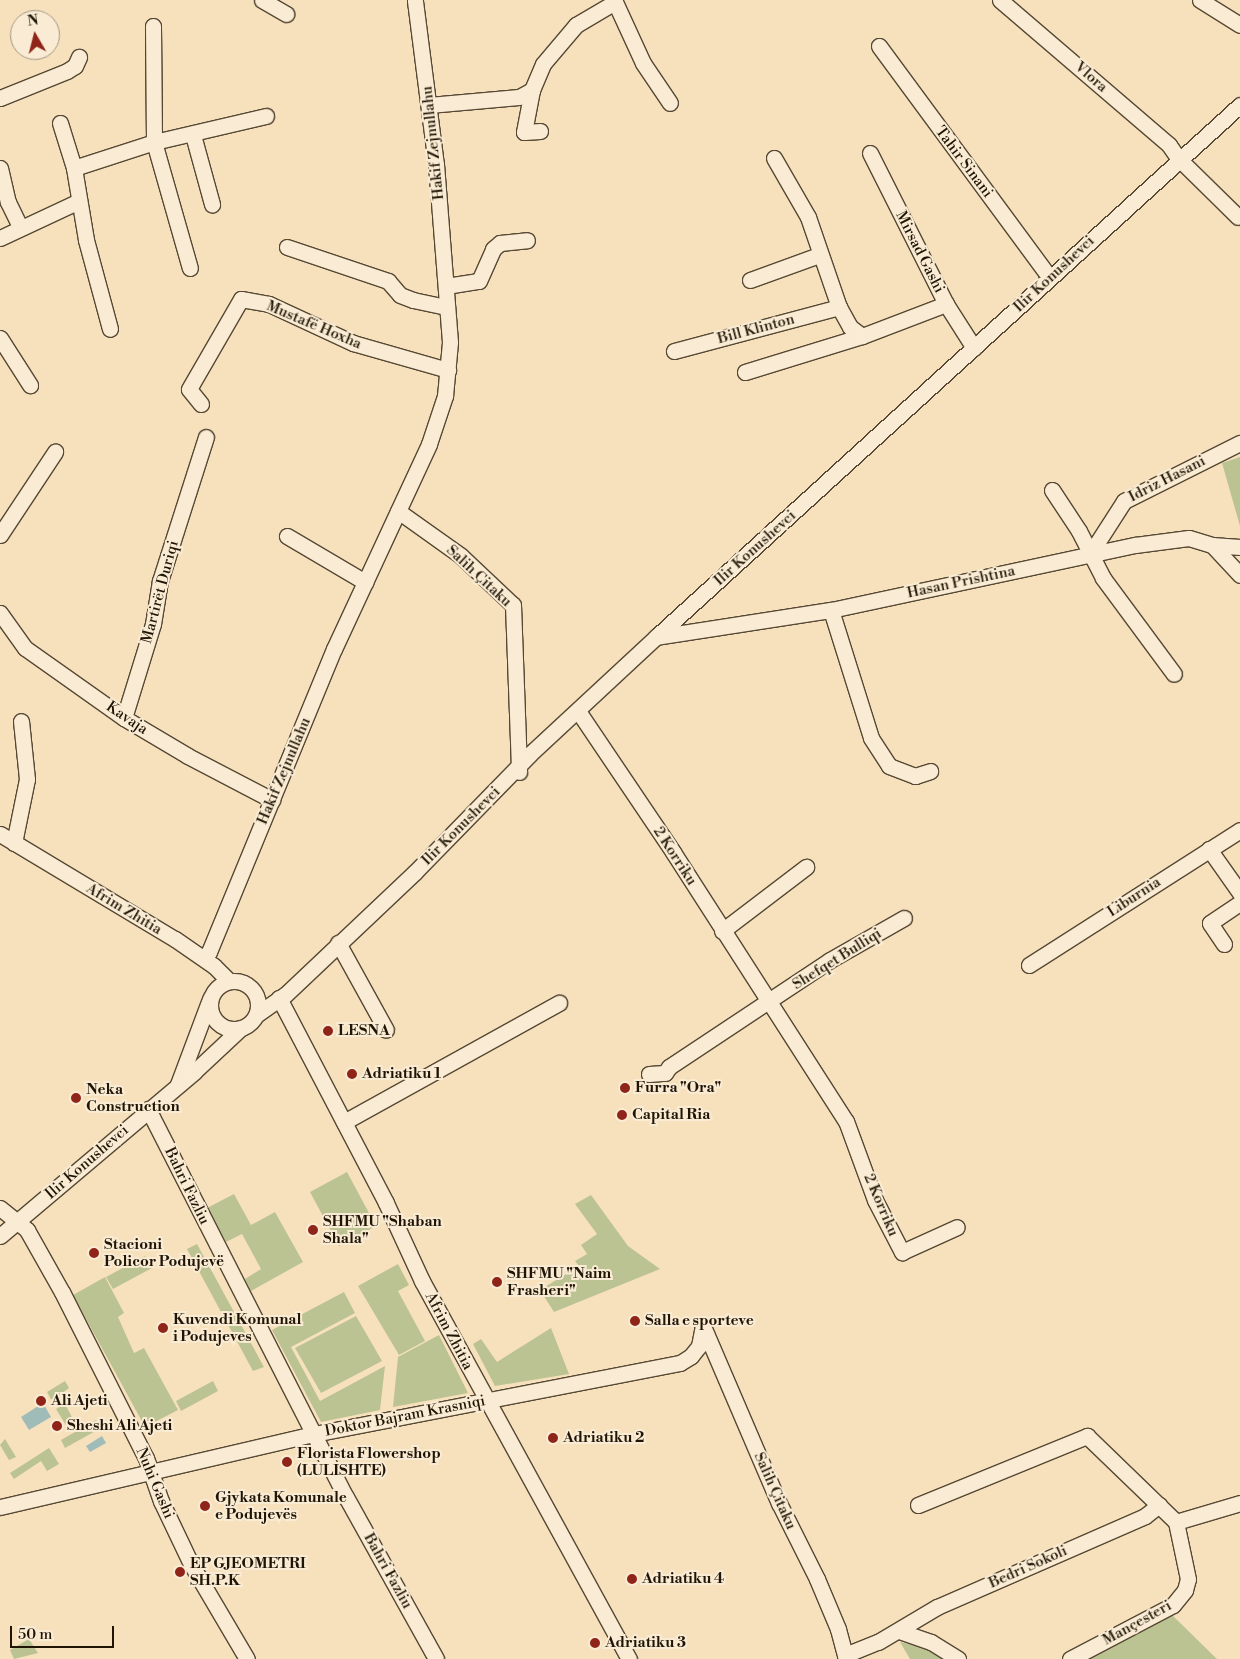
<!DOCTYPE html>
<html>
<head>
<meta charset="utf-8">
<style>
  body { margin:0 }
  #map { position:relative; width:1240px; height:1659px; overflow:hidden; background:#f7e1bd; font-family:"Libre Bodoni",serif }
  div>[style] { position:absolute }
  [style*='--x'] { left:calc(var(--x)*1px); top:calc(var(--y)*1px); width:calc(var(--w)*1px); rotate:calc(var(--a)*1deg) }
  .green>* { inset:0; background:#bcc392 }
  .water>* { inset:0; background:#9fbcb8 }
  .roads { filter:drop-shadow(1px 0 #564833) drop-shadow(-1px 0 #564833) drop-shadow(0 1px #564833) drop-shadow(0 -1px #564833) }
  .minor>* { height:15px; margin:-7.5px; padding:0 7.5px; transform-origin:7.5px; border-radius:7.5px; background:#faecd4 }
  .minor>.ring { margin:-7.5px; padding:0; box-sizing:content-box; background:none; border:15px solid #faecd4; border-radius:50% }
  .dots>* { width:14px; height:14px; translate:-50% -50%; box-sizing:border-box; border:2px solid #faecd4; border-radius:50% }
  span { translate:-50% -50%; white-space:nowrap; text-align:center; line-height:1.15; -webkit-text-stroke:4px #faecd4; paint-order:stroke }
  .street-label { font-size:15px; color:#201505 }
  .poi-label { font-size:15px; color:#201505; font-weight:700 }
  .left { translate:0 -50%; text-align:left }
  .north { position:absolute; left:10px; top:10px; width:50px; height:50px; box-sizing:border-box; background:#faecd4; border:1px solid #a39681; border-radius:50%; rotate:352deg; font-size:14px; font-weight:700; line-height:20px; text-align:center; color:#201505 }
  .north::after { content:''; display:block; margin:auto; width:18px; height:22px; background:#8f2418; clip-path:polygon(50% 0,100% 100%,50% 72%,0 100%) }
  .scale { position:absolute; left:10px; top:1626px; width:104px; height:22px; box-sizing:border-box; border:2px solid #201505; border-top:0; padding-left:6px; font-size:15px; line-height:18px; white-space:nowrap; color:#201505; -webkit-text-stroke:4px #faecd4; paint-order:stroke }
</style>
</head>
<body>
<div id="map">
  <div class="green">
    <div style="clip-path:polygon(1240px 457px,1240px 526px,1222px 463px)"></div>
    <div style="clip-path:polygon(347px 1172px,376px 1226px,339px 1246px,310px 1192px)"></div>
    <div style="clip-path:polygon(234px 1194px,251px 1225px,275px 1212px,303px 1262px,251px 1291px,245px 1279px,261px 1269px,242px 1234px,226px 1242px,207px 1208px)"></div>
    <div style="clip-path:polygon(591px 1195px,628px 1246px,660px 1269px,554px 1312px,540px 1290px,579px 1266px,575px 1261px,587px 1254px,581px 1245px,597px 1234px,575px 1204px)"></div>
    <div style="clip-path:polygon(197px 1244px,264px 1367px,253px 1371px,187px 1249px)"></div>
    <div style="clip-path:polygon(145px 1256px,152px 1268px,113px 1289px,106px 1277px)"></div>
    <div style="clip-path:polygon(398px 1264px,409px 1285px,398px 1291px,425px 1341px,399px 1355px,358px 1286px)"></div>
    <div style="clip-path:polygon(105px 1277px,124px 1313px,118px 1317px,134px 1353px,144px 1348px,178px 1410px,145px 1427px,73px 1295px)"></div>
    <div style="clip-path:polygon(344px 1292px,355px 1313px,291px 1347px,320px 1401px,385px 1366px,380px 1410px,321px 1422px,272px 1330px)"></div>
    <div style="clip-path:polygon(356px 1316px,382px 1361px,321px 1393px,295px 1348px)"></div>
    <div style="clip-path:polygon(551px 1328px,569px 1374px,495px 1386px,473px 1344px,481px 1339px,497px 1362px)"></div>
    <div style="clip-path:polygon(439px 1335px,468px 1393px,393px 1407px,398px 1357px)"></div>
    <div style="clip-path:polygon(65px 1381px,69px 1388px,52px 1401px,47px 1392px)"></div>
    <div style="clip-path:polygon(213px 1381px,218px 1391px,181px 1411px,176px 1401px)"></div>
    <div style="clip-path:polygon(65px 1404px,75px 1423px,67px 1427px,56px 1409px)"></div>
    <div style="clip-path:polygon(96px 1420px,101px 1428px,65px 1448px,61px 1440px)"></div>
    <div style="clip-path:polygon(5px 1439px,16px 1457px,9px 1460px,0 1445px)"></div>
    <div style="clip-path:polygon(49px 1448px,59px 1464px,47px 1471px,41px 1461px,14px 1479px,10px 1473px)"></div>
    <div style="clip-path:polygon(1171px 1614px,1217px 1659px,1077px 1659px)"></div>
    <div style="clip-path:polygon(29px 1639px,38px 1653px,14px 1659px,10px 1650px)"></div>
    <div style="clip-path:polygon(900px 1642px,937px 1650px,947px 1659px,910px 1659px)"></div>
  </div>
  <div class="water">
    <div style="clip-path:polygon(43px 1403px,51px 1417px,29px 1430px,21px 1417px)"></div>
    <div style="clip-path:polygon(102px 1436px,106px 1443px,90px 1452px,86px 1446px)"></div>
  </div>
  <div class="roads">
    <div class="minor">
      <div style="--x:262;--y:0;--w:28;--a:30"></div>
      <div style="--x:1000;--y:0;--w:223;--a:40.6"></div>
      <div style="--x:1169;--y:145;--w:16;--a:55"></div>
      <div style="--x:1178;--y:158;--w:84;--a:44.5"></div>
      <div style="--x:1200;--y:0;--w:47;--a:32"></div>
      <div style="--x:153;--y:26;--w:116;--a:89.5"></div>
      <div style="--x:154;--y:142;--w:131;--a:74.1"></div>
      <div style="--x:879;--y:46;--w:287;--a:53.6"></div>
      <div style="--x:0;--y:98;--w:72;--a:-21.9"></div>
      <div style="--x:67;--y:71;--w:9;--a:-32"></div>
      <div style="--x:75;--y:66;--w:10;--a:-66"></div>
      <div style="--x:429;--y:105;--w:90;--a:-5.1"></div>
      <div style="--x:519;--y:97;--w:15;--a:-28"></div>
      <div style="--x:60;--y:123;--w:47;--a:72.7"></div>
      <div style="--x:74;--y:168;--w:73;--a:80.5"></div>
      <div style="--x:86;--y:240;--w:92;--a:74.9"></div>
      <div style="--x:540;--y:131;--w:16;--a:176"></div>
      <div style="--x:524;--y:132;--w:43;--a:-79.2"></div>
      <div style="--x:532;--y:90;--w:28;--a:-67"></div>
      <div style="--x:543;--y:64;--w:51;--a:-49.8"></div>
      <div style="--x:576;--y:25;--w:45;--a:-30.5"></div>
      <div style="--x:615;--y:2;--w:67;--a:65.3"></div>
      <div style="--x:643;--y:63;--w:48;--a:56"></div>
      <div style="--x:193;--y:135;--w:72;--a:74.6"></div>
      <div style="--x:870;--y:153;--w:169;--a:63.3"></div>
      <div style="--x:946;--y:304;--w:52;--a:57.5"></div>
      <div style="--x:774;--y:158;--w:68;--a:60"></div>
      <div style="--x:808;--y:217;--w:95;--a:71"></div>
      <div style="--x:839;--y:307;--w:23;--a:61"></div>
      <div style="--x:850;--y:327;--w:15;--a:37"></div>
      <div style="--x:0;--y:168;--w:35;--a:77"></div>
      <div style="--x:8;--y:202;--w:28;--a:64"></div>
      <div style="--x:74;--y:168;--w:84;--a:-18"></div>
      <div style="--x:154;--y:142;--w:115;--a:-13.1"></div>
      <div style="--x:0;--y:238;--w:85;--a:-25.1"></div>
      <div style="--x:287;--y:247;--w:107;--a:18.6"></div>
      <div style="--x:388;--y:281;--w:18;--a:49"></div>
      <div style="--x:400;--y:295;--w:14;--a:21"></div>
      <div style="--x:413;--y:300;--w:35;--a:12"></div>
      <div style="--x:750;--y:280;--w:73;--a:-19.9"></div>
      <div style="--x:446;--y:286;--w:33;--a:-9"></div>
      <div style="--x:479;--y:281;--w:35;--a:-66"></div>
      <div style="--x:493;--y:249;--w:9;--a:-41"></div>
      <div style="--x:500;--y:243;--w:27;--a:-6"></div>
      <div style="--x:0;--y:338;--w:56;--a:57.4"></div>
      <div style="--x:674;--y:351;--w:171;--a:-14.9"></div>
      <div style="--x:745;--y:372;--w:122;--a:-17.1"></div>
      <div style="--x:862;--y:336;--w:90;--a:-20.9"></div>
      <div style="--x:201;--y:404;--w:19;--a:-129"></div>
      <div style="--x:189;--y:389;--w:104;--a:-60"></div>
      <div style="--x:241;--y:299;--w:28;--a:10"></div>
      <div style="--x:269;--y:304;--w:93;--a:24.9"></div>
      <div style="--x:353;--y:343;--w:99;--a:15.9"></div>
      <div style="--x:1052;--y:490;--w:49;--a:56.6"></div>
      <div style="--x:1079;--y:531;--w:53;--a:62.9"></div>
      <div style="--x:1103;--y:578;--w:119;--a:53.5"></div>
      <div style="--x:398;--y:511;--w:77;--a:35.5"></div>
      <div style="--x:461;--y:556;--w:71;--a:43.3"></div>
      <div style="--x:513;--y:605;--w:167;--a:87.9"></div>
      <div style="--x:0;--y:535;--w:100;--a:-56.5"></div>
      <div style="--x:287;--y:536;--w:91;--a:30.5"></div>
      <div style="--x:1212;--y:545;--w:28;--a:4"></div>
      <div style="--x:1090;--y:554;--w:63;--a:-57.3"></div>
      <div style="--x:1124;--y:501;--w:130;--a:-26.6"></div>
      <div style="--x:831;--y:610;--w:134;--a:72.6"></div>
      <div style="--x:871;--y:738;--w:33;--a:57"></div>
      <div style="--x:889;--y:766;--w:28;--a:21"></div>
      <div style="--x:915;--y:776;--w:16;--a:-18"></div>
      <div style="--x:0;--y:613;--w:43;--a:54.5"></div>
      <div style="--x:25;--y:648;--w:121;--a:35.3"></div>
      <div style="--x:124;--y:718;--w:74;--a:30.7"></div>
      <div style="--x:188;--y:756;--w:95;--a:27.6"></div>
      <div style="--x:656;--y:637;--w:177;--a:-8.8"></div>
      <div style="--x:831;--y:610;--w:311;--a:-12.1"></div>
      <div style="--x:1135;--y:545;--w:54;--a:-7.4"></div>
      <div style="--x:1189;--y:538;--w:24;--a:17"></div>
      <div style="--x:1212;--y:545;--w:41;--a:47"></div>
      <div style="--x:578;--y:711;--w:170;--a:56"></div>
      <div style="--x:673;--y:852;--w:320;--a:57.3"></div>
      <div style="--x:846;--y:1121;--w:84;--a:69.8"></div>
      <div style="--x:875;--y:1200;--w:59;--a:62.6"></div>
      <div style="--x:902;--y:1252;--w:60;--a:-24.4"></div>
      <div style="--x:124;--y:718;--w:98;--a:-72.9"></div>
      <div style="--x:153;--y:624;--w:44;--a:-80.8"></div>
      <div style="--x:160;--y:581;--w:151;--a:-72.3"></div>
      <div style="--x:0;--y:834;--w:204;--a:31"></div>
      <div style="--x:175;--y:939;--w:47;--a:34.7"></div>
      <div style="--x:214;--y:966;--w:21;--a:45"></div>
      <div style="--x:14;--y:843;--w:65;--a:-78.5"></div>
      <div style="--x:27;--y:779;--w:58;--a:-95.9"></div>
      <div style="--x:1209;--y:849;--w:54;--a:54.8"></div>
      <div style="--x:722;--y:931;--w:106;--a:-37.3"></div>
      <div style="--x:338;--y:943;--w:99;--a:61.1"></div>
      <div style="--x:1224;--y:944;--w:25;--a:-124"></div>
      <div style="--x:1210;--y:923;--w:36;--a:-34"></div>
      <div style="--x:203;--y:958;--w:8;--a:-45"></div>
      <div style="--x:209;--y:952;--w:328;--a:-67.6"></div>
      <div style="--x:334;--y:649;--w:226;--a:-65.1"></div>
      <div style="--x:429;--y:444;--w:51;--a:-71.6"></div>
      <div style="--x:445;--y:396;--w:54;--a:-84.7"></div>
      <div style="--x:450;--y:342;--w:178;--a:-94.5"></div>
      <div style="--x:436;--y:165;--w:166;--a:-97.3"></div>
      <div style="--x:1029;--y:965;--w:250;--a:-32.6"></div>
      <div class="ring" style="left:210px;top:981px;width:33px;height:33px"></div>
      <div style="--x:279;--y:998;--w:231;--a:62.4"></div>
      <div style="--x:386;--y:1203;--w:86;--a:65.2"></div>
      <div style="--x:422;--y:1281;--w:431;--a:61.3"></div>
      <div style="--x:256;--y:1015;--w:35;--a:-35"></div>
      <div style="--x:285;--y:995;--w:179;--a:-43.4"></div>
      <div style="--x:415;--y:872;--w:163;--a:-45.7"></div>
      <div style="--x:529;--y:755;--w:173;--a:-42.9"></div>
      <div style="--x:656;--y:637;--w:790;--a:-42.33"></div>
      <div style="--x:649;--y:1074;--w:16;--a:-4"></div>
      <div style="--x:665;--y:1073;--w:7;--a:-56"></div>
      <div style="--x:669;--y:1067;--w:193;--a:-33.6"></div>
      <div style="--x:830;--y:960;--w:85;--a:-29.6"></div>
      <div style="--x:178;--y:1084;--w:91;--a:-69.4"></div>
      <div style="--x:148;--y:1109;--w:436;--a:63"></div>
      <div style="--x:346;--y:1497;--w:185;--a:60.9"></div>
      <div style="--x:344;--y:1122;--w:246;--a:-29"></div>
      <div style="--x:0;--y:1208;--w:35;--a:39"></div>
      <div style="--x:27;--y:1230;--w:71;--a:60.6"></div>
      <div style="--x:62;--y:1292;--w:186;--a:63.2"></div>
      <div style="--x:146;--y:1458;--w:46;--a:70.8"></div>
      <div style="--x:161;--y:1501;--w:70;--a:64.5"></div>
      <div style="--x:191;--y:1564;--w:110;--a:59.5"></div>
      <div style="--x:0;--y:1236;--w:255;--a:-40.2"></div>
      <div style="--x:195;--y:1071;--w:63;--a:-43.1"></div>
      <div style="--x:703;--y:1326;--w:193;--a:66.8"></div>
      <div style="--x:779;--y:1503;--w:85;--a:63.4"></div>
      <div style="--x:817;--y:1579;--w:54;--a:67.2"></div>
      <div style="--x:838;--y:1629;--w:31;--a:75"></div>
      <div style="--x:918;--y:1505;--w:183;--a:-22.2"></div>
      <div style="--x:1087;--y:1436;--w:124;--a:44"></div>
      <div style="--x:0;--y:1507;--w:322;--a:-13.1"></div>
      <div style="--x:314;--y:1434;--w:373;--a:-11"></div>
      <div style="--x:680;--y:1363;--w:13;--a:-32"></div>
      <div style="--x:691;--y:1356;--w:13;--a:-51"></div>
      <div style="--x:699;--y:1346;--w:20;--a:-79"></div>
      <div style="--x:1176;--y:1522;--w:67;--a:-16.5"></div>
      <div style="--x:899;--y:1631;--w:34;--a:19"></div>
      <div style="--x:931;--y:1642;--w:32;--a:32"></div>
      <div style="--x:845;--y:1655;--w:35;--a:-22"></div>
      <div style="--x:878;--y:1642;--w:69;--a:-30.7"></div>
      <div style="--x:937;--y:1607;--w:227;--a:-23.6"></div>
      <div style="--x:1145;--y:1516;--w:18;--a:-38"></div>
      <div style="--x:1070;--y:1659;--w:116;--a:-27.7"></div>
      <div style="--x:1173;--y:1605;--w:19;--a:-51"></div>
      <div style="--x:1185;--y:1590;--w:11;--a:-75"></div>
      <div style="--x:1188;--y:1579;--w:58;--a:-101.9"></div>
    </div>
  </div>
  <div class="dots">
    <div style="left:328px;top:1031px;background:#8f2418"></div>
    <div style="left:352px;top:1074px;background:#8f2418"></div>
    <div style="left:625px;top:1088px;background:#8f2418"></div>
    <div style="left:76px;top:1098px;background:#8f2418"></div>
    <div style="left:622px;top:1115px;background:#8f2418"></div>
    <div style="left:313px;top:1230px;background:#8f2418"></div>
    <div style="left:94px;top:1253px;background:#8f2418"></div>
    <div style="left:497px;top:1282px;background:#8f2418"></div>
    <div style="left:635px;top:1321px;background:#8f2418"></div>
    <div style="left:163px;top:1328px;background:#8f2418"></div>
    <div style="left:41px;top:1401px;background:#8f2418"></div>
    <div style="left:57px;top:1426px;background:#8f2418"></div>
    <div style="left:553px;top:1438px;background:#8f2418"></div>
    <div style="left:287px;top:1462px;background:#8f2418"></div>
    <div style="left:205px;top:1506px;background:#8f2418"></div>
    <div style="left:180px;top:1572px;background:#8f2418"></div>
    <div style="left:632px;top:1579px;background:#8f2418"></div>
    <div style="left:595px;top:1643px;background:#8f2418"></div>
  </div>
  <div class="street-label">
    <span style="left:1091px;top:77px;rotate:41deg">Vlora</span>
    <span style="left:433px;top:143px;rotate:-96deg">Hakif Zejnullahu</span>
    <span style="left:964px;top:162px;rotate:53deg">Tahir Sinani</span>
    <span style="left:920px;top:252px;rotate:63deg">Mirsad Gashi</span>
    <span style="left:1054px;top:274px;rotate:-43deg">Ilir Konushevci</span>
    <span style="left:314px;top:325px;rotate:23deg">Mustafë Hoxha</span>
    <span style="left:756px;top:329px;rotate:-15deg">Bill Klinton</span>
    <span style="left:1167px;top:479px;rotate:-27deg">Idriz Hasani</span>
    <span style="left:755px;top:548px;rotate:-42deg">Ilir Konushevci</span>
    <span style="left:479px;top:576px;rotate:43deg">Salih Çitaku</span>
    <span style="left:961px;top:582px;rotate:-12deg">Hasan Prishtina</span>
    <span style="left:160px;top:592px;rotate:-75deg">Martirët Duriqi</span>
    <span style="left:127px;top:718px;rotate:34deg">Kavaja</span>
    <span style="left:284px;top:771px;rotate:-67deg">Hakif Zejnullahu</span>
    <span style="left:461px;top:826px;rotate:-45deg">Ilir Konushevci</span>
    <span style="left:675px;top:856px;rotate:57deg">2 Korriku</span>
    <span style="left:1134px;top:897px;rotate:-33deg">Liburnia</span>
    <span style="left:124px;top:909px;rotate:31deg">Afrim Zhitia</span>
    <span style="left:837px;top:959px;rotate:-32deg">Shefqet Bulliqi</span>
    <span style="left:87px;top:1162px;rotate:-41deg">Ilir Konushevci</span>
    <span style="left:187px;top:1186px;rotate:64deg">Bahri Fazliu</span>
    <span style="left:881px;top:1205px;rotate:67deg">2 Korriku</span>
    <span style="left:449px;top:1331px;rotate:62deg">Afrim Zhitia</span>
    <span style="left:405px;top:1416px;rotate:-11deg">Doktor Bajram Krasniqi</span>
    <span style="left:155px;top:1483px;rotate:67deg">Nuhi Gashi</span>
    <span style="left:775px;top:1491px;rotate:66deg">Salih Çitaku</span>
    <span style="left:1028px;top:1567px;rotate:-24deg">Bedri Sokoli</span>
    <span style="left:388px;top:1571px;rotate:61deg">Bahri Fazliu</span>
    <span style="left:1137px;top:1623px;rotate:-29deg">Mançesteri</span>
  </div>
  <div class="poi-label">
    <span class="left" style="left:338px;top:1031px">LESNA</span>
    <span class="left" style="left:362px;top:1074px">Adriatiku 1</span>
    <span class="left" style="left:635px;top:1088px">Furra "Ora"</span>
    <span class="left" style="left:86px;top:1098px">Neka<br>Construction</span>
    <span class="left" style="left:632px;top:1115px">Capital Ria</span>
    <span class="left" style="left:323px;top:1230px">SHFMU "Shaban<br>Shala"</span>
    <span class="left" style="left:104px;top:1253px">Stacioni<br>Policor Podujevë</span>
    <span class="left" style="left:507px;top:1282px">SHFMU "Naim<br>Frasheri"</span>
    <span class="left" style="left:173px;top:1328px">Kuvendi Komunal<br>i Podujeves</span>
    <span class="left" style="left:645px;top:1321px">Salla e sporteve</span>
    <span class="left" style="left:51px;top:1401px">Ali Ajeti</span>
    <span class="left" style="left:67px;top:1426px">Sheshi Ali Ajeti</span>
    <span class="left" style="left:563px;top:1438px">Adriatiku 2</span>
    <span class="left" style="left:297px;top:1462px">Florista Flowershop<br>(LULISHTE)</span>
    <span class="left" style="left:215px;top:1506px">Gjykata Komunale<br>e Podujevës</span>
    <span class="left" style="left:190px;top:1572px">EP GJEOMETRI<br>SH.P.K</span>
    <span class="left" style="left:642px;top:1579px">Adriatiku 4</span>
    <span class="left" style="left:605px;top:1643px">Adriatiku 3</span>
  </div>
  <div class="north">N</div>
  <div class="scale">50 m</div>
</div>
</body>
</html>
